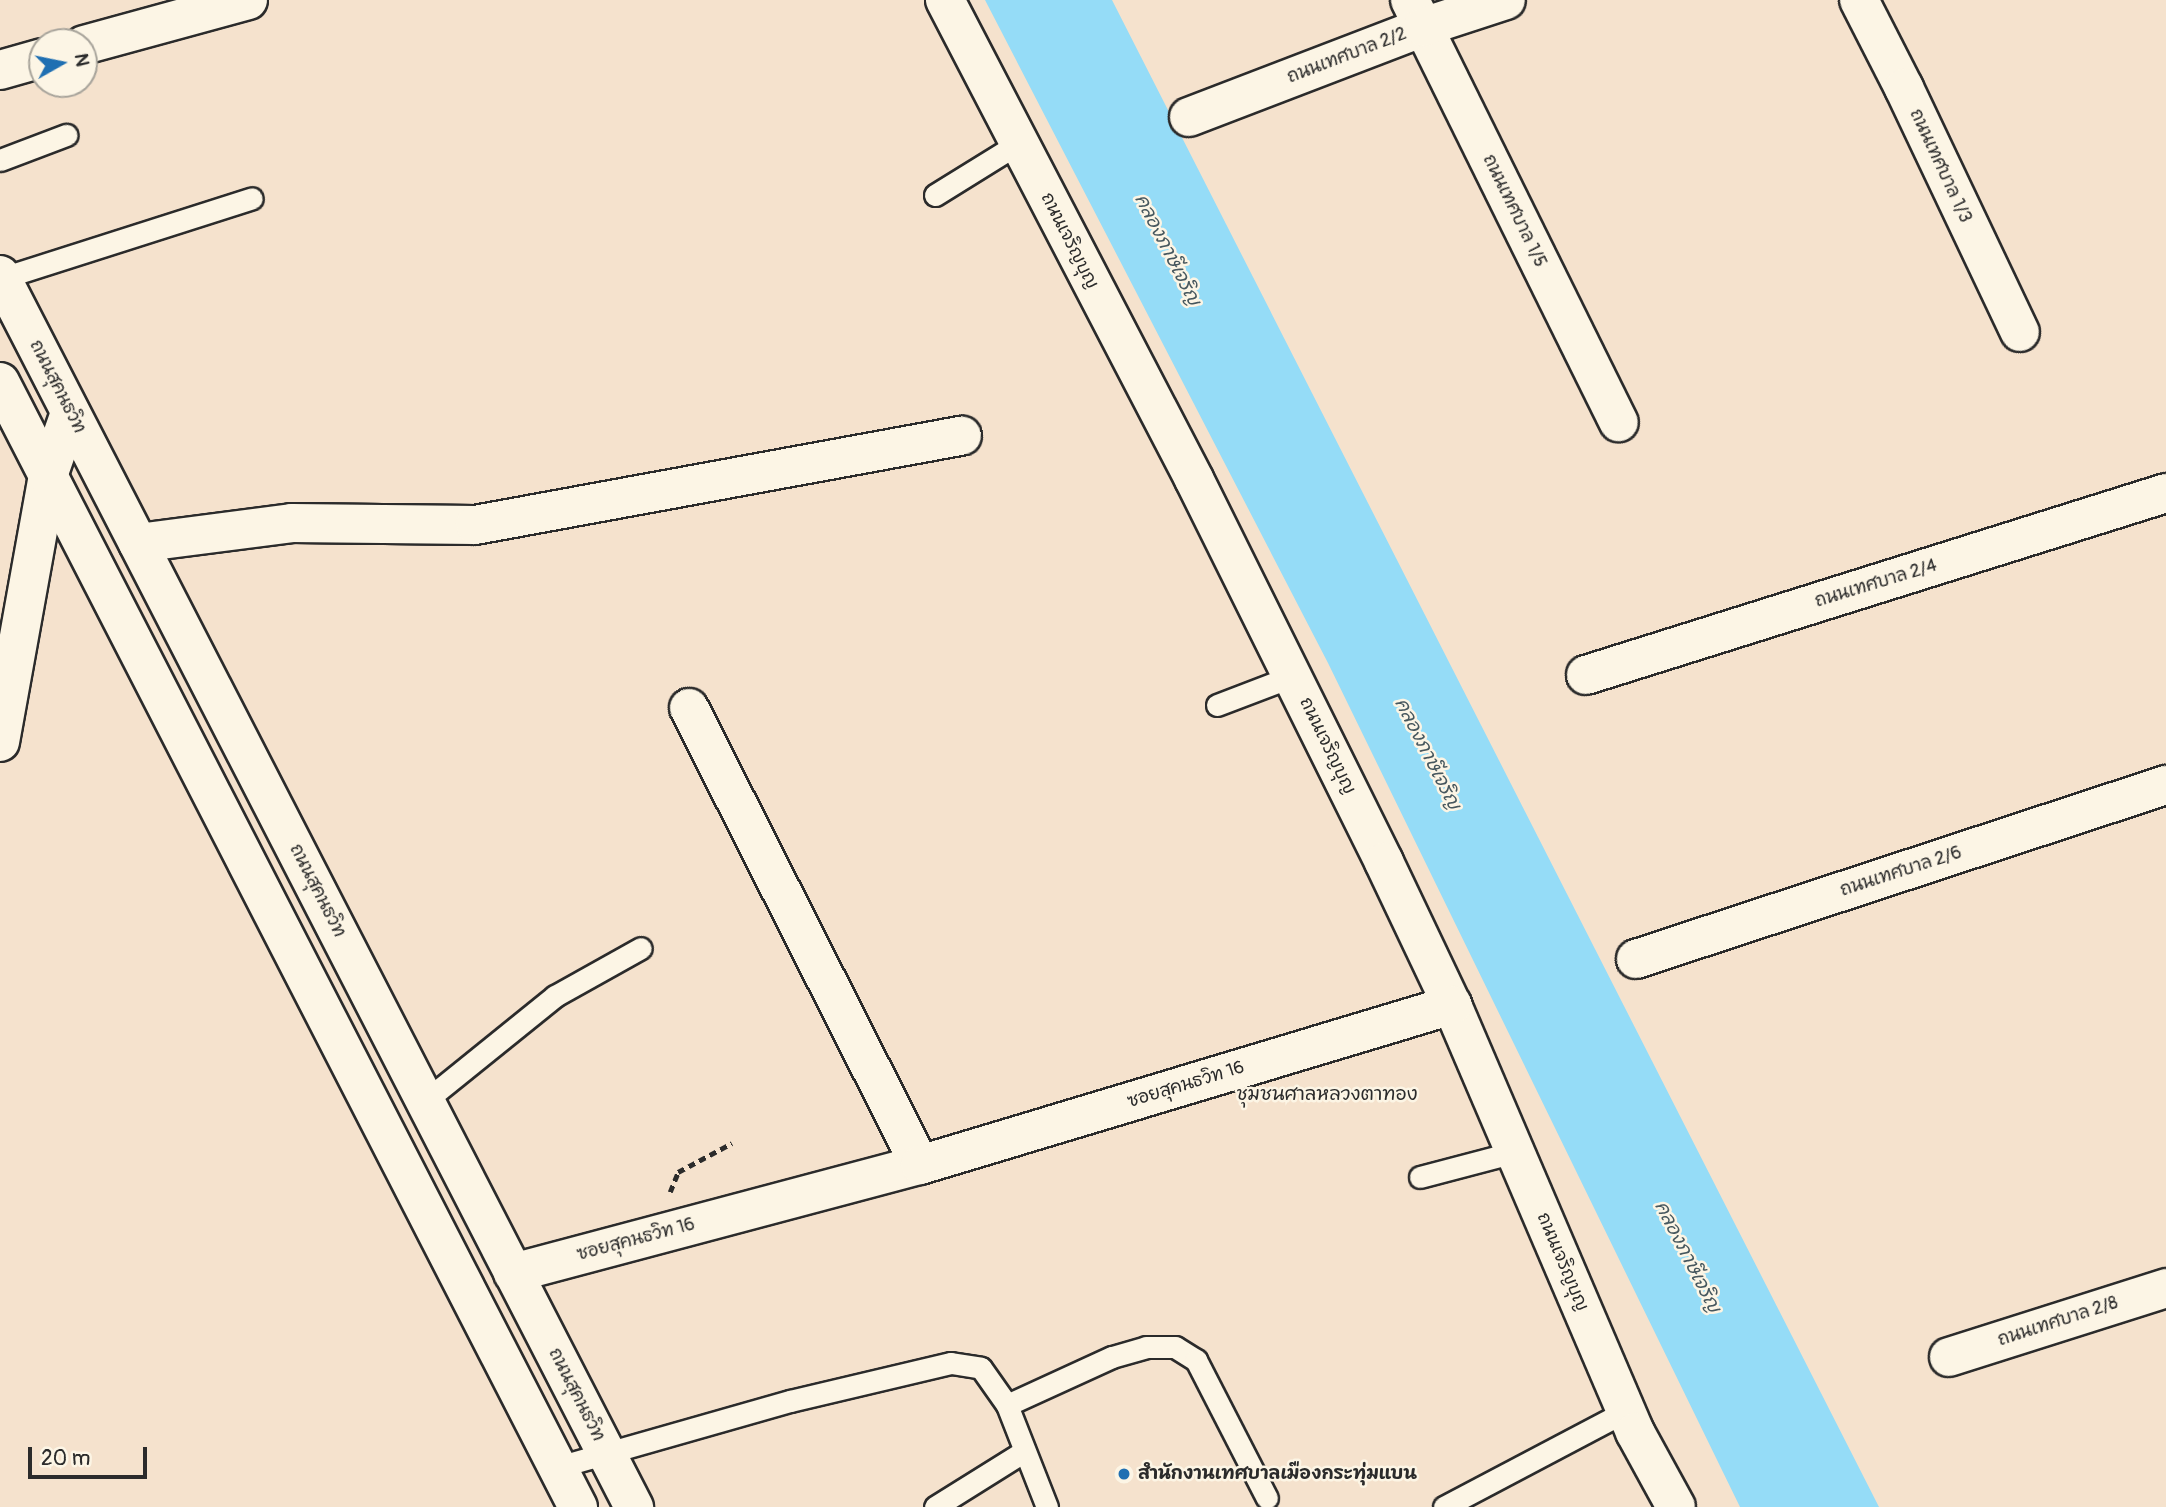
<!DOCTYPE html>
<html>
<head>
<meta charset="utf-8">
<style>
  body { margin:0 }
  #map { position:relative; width:2166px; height:1507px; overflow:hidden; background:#f5e2cd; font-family:Pangolin,"Playpen Sans Thai",sans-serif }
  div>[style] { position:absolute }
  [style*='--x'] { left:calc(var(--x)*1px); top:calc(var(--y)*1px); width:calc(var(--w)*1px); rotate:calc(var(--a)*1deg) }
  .water>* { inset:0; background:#95dcf7 }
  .path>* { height:4.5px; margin-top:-2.25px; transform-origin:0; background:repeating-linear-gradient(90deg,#2b2b2b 0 7px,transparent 0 12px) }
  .roads { filter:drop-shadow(2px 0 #2b2b2b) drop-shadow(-2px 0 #2b2b2b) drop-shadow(0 2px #2b2b2b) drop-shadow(0 -2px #2b2b2b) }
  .lane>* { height:21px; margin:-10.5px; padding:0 10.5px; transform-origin:10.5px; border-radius:10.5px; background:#fcf5e5 }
  .street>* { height:38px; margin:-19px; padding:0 19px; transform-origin:19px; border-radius:19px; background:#fcf5e5 }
  .secondary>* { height:38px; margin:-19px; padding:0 19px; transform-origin:19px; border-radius:19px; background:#fcf5e5 }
  .dots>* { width:19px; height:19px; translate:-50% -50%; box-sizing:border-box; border:4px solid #fcf5e5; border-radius:50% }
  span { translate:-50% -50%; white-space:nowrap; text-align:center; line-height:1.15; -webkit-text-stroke:5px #fcf5e5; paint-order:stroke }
  .street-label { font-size:18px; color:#2b2b2b }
  .poi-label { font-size:18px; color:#2b2b2b; font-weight:700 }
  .left { translate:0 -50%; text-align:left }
  .water-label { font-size:19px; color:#46575e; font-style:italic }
  .neighbourhood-label { font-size:19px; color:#2b2b2b }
  .north { position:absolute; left:28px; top:28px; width:70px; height:70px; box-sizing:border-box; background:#fcf5e5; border:2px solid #a8a49b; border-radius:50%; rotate:81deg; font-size:19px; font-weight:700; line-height:28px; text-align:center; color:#2b2b2b }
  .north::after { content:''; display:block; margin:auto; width:24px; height:32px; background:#1f6fb2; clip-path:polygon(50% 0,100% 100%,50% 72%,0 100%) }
  .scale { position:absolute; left:28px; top:1447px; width:119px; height:32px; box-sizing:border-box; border:4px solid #2b2b2b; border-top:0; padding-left:9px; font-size:21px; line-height:24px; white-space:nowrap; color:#2b2b2b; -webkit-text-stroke:5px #fcf5e5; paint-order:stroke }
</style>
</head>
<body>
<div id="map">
  <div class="water">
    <div style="clip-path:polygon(985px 0,1112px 0,1879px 1507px,1740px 1507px,1328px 663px)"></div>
  </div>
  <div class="path">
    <div style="--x:670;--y:1192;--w:22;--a:-68"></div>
    <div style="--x:678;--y:1172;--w:61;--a:-28.2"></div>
  </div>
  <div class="roads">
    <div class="lane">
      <div style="--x:0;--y:160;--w:71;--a:-20.7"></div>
      <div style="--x:935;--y:195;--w:99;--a:-31.8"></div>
      <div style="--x:2;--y:278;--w:262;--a:-17.7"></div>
      <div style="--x:1217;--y:705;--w:81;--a:-20.9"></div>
      <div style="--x:425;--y:1101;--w:167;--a:-38.9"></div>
      <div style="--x:555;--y:996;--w:98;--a:-29.2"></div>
      <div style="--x:1420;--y:1177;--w:98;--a:-14.7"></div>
      <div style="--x:1007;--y:1405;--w:115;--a:-24.6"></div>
      <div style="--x:1112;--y:1357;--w:35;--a:-16"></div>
      <div style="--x:1146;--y:1347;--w:29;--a:0"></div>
      <div style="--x:1175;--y:1347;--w:25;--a:32"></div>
      <div style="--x:1196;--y:1360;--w:155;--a:62.8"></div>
      <div style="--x:558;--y:1467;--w:241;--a:-15.9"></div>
      <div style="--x:790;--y:1401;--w:165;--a:-13.3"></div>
      <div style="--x:951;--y:1363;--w:30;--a:9"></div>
      <div style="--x:981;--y:1368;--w:45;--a:54.9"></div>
      <div style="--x:1007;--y:1405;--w:110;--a:68.6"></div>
      <div style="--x:935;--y:1507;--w:104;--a:-32"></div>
      <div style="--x:1444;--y:1507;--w:206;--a:-27.8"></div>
    </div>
    <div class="street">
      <div style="--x:945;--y:0;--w:540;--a:62.53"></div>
      <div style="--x:1194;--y:479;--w:428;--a:63.6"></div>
      <div style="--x:1384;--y:862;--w:158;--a:64.6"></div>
      <div style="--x:1452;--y:1005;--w:465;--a:66.8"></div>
      <div style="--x:1635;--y:1432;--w:85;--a:61.3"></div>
      <div style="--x:1410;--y:0;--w:471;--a:63.7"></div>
      <div style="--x:1859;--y:0;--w:99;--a:62.9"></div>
      <div style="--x:1904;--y:88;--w:270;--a:64.6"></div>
      <div style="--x:84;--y:45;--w:170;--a:-15.3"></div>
      <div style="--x:0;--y:70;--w:44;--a:-15.9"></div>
      <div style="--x:1189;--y:117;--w:251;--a:-21"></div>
      <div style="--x:1423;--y:27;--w:87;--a:-18"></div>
      <div style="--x:138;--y:543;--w:155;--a:-7.4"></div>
      <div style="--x:292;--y:523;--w:183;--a:0.6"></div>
      <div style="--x:475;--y:525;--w:495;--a:-10.4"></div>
      <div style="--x:1586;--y:675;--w:608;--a:-17.42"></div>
      <div style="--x:689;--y:708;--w:512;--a:63.18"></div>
      <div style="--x:0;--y:742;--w:270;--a:-79.8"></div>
      <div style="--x:48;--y:476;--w:67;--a:-70.8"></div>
      <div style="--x:1636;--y:959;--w:558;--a:-18.18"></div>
      <div style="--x:513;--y:1273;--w:421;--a:-14.9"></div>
      <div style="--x:920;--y:1165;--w:556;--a:-16.74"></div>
      <div style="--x:1949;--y:1357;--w:228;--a:-17.6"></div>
    </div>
    <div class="secondary">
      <div style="--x:0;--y:275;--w:1386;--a:62.77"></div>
      <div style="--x:0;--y:382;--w:1265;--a:62.81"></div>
    </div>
  </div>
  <div class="dots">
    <div style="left:1124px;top:1474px;background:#1f6fb2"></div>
  </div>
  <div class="street-label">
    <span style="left:1347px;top:56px;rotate:-21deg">ถนนเทศบาล 2/2</span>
    <span style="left:1940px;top:166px;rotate:65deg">ถนนเทศบาล 1/3</span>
    <span style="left:1514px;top:211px;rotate:64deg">ถนนเทศบาล 1/5</span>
    <span style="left:1069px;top:241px;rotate:63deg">ถนนเจริญบุญ</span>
    <span style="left:57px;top:387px;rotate:63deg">ถนนสุคนธวิท</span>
    <span style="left:1876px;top:584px;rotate:-17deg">ถนนเทศบาล 2/4</span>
    <span style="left:1327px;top:746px;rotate:64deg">ถนนเจริญบุญ</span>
    <span style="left:1901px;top:872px;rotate:-18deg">ถนนเทศบาล 2/6</span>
    <span style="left:317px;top:891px;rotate:63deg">ถนนสุคนธวิท</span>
    <span style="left:1186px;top:1085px;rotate:-17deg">ซอยสุคนธวิท 16</span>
    <span style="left:636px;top:1240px;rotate:-15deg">ซอยสุคนธวิท 16</span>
    <span style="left:1562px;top:1262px;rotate:67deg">ถนนเจริญบุญ</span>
    <span style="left:2058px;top:1322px;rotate:-18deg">ถนนเทศบาล 2/8</span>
    <span style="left:576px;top:1395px;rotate:63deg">ถนนสุคนธวิท</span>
  </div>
  <div class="poi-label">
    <span class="left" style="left:1138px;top:1474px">สำนักงานเทศบาลเมืองกระทุ่มแบน</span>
  </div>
  <div class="water-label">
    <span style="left:1167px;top:250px;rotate:63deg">คลองภาษีเจริญ</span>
    <span style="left:1427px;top:754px;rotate:63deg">คลองภาษีเจริญ</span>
    <span style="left:1687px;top:1257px;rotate:63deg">คลองภาษีเจริญ</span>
  </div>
  <div class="neighbourhood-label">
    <span style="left:1327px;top:1095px">ชุมชนศาลหลวงตาทอง</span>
  </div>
  <div class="north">N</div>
  <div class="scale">20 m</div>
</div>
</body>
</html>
